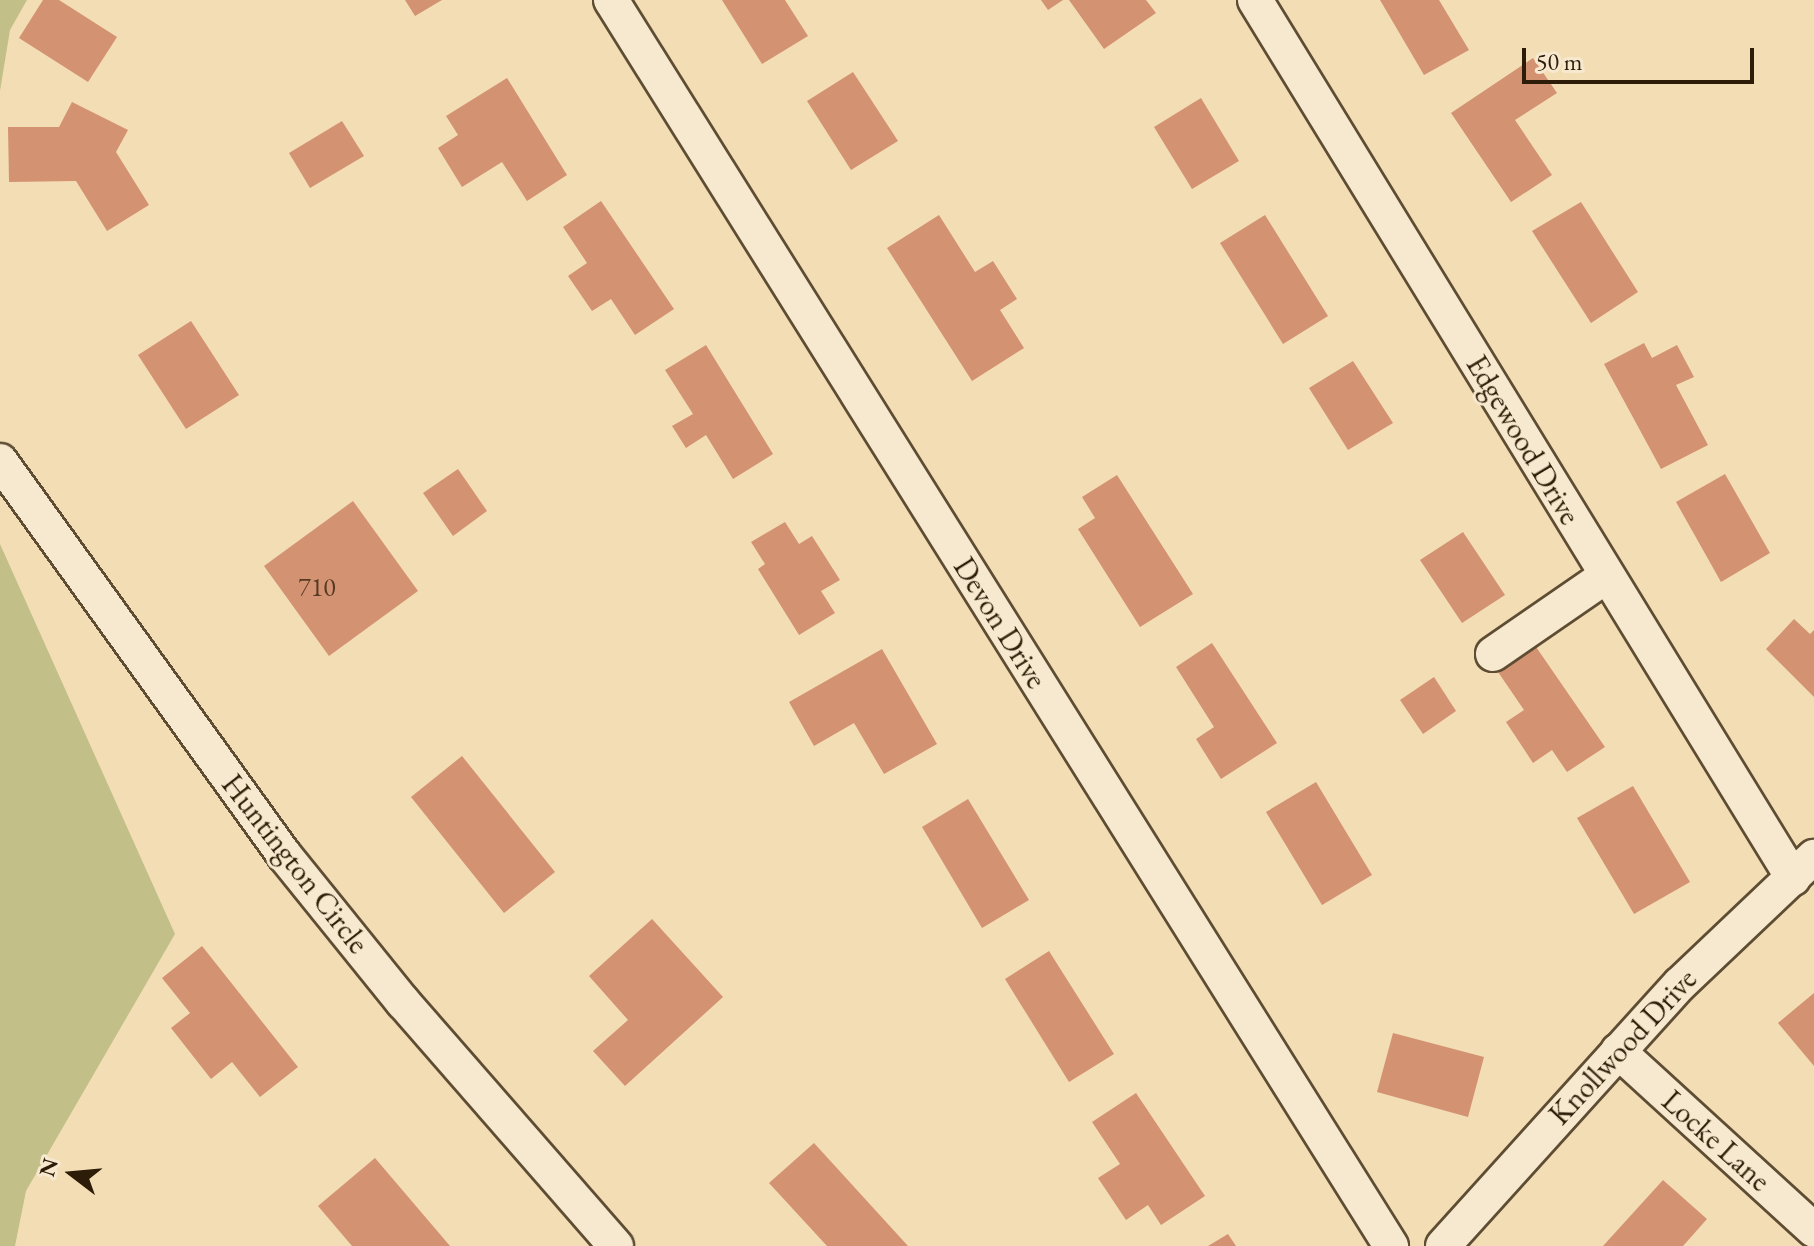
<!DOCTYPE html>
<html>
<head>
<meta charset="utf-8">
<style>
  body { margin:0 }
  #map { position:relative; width:1814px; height:1246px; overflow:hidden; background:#f3ddb5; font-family:"EB Garamond",serif }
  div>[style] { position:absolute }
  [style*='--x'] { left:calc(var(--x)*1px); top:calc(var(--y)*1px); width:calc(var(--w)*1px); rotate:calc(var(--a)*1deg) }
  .green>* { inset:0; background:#c2bf88 }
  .building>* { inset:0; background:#d39271 }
  .roads { filter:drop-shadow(2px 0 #5e4d33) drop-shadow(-2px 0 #5e4d33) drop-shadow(0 2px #5e4d33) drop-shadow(0 -2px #5e4d33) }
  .minor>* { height:34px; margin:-17px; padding:0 17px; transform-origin:17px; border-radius:17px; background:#f7e9cf }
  span { translate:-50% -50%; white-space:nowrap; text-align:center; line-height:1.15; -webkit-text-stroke:6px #f7e9cf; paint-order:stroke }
  .number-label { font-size:26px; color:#563a22 }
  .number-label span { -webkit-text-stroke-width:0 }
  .street-label { font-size:30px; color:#2d1d08 }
  .north { position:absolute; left:32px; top:1134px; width:80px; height:80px; -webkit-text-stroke:6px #f7e9cf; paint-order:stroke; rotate:286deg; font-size:22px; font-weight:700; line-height:32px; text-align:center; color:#2d1d08 }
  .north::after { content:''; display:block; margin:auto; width:28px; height:36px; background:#2d1d08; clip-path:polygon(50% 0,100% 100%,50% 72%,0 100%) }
  .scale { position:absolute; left:1522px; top:48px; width:232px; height:36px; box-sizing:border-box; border:4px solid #2d1d08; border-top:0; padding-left:10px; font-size:24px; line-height:28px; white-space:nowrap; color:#2d1d08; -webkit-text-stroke:6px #f7e9cf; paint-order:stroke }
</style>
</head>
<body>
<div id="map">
  <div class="green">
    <div style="clip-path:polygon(0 0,27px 0,10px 30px,0 91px)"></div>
    <div style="clip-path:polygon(0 544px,175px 934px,26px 1191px,15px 1246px,0 1246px)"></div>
  </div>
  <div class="building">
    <div style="clip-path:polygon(43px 0,59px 0,117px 37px,88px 82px,19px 38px)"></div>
    <div style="clip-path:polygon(405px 0,442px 0,415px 16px)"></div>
    <div style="clip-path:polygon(722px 0,785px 0,808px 36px,762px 64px)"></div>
    <div style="clip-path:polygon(1041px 0,1063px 0,1048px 10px)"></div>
    <div style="clip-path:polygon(1069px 0,1146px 0,1156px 13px,1104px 49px)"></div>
    <div style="clip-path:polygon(1380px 0,1439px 0,1469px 50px,1424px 75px)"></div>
    <div style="clip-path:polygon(1533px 58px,1557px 93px,1515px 120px,1552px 175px,1511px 202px,1451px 113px)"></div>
    <div style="clip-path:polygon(853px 72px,898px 141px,851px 170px,807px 101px)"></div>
    <div style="clip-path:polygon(507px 78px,567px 175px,527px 201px,502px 162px,462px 187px,438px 148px,458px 135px,446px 116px)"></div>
    <div style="clip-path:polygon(1201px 98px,1239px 161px,1192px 189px,1154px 127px)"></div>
    <div style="clip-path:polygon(72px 102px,128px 130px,116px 152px,149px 205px,107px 231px,76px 181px,9px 182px,8px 127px,59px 127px)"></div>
    <div style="clip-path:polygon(342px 121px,364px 156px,310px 188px,289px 153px)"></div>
    <div style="clip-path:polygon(601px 201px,674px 309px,635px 335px,611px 299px,592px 311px,568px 276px,587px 263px,563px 227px)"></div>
    <div style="clip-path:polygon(1581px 202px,1638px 292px,1591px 323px,1532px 231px)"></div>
    <div style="clip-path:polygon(939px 215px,975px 272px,993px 261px,1017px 299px,1000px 310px,1024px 348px,972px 381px,887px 248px)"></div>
    <div style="clip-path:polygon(1265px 215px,1328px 316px,1283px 344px,1220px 243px)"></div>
    <div style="clip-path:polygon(191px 321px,239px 395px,186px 429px,138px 355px)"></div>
    <div style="clip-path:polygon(1644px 343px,1652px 358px,1677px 345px,1694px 377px,1676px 385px,1708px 445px,1661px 469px,1604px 364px)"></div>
    <div style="clip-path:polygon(706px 345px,773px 454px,733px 479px,706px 435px,686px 448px,672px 426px,693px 414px,665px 370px)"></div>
    <div style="clip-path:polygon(1353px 361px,1393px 423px,1348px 450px,1309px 388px)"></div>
    <div style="clip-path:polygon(458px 469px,487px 511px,453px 536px,423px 493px)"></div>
    <div style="clip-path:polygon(1725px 474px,1770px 553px,1721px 582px,1676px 502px)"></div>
    <div style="clip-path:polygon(1117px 475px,1193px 594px,1140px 627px,1078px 529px,1095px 518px,1082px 497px)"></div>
    <div style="clip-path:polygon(353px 501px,418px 591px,329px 656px,264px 566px)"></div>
    <div style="clip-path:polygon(785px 522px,799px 544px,812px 536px,840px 580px,821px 591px,835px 613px,799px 635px,758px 569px,765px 564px,751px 542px)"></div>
    <div style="clip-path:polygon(1463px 532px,1505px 595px,1462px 623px,1420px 560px)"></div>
    <div style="clip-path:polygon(1794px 619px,1810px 634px,1814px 630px,1814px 697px,1766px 649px)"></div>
    <div style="clip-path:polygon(1212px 643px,1277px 743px,1221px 779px,1196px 739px,1214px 727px,1176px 667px)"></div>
    <div style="clip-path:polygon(1534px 644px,1605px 747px,1567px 772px,1552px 750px,1533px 763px,1506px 722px,1524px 710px,1496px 669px)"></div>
    <div style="clip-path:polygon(882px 649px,937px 744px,884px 774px,854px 723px,814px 746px,789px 702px)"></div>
    <div style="clip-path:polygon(1434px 677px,1456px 711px,1423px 734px,1400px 700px)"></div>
    <div style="clip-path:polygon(462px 756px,555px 872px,504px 913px,411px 797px)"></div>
    <div style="clip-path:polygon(1316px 782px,1372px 875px,1322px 905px,1266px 812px)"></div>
    <div style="clip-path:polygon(1633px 786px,1690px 882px,1634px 914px,1577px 818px)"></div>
    <div style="clip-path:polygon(968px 799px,1029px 900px,982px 928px,922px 827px)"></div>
    <div style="clip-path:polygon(652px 919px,723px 997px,625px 1086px,593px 1051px,628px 1020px,589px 976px)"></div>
    <div style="clip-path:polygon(202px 946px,298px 1067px,260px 1097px,232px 1062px,211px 1079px,171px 1028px,190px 1013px,162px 978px)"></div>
    <div style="clip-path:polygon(1049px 951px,1114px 1054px,1069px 1082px,1005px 979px)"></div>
    <div style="clip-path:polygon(1814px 993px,1814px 1066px,1778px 1023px)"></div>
    <div style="clip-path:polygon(1393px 1033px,1484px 1057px,1468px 1117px,1377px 1092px)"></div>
    <div style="clip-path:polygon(1136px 1093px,1205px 1196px,1161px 1225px,1148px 1205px,1126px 1220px,1098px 1178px,1120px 1164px,1092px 1122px)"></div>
    <div style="clip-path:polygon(814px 1143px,908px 1246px,827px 1246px,769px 1183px)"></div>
    <div style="clip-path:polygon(375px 1158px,450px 1246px,352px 1246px,318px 1206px)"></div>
    <div style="clip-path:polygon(1663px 1180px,1707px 1219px,1683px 1246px,1603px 1246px)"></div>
    <div style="clip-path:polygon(1228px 1234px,1236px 1246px,1208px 1246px)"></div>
  </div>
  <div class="roads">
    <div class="minor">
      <div style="--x:611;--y:0;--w:1470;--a:57.95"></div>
      <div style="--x:1255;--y:0;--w:1030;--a:58.5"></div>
      <div style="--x:0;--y:461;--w:487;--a:54.2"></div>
      <div style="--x:285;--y:856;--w:188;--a:51.1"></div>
      <div style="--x:403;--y:1002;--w:324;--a:48.9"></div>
      <div style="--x:1493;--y:654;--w:137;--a:-34.6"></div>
      <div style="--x:1618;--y:1051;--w:265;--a:42.4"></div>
      <div style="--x:1443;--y:1246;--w:353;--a:-47.9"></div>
      <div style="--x:1680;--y:984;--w:185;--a:-43.5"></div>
    </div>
  </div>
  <div class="number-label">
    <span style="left:317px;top:588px">710</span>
  </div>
  <div class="street-label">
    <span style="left:1523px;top:440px;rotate:59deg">Edgewood Drive</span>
    <span style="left:1000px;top:623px;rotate:58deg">Devon Drive</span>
    <span style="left:295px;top:864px;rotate:52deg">Huntington Circle</span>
    <span style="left:1623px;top:1047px;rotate:-47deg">Knollwood Drive</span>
    <span style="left:1716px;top:1141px;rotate:42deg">Locke Lane</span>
  </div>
  <div class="north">N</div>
  <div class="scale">50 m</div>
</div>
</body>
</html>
